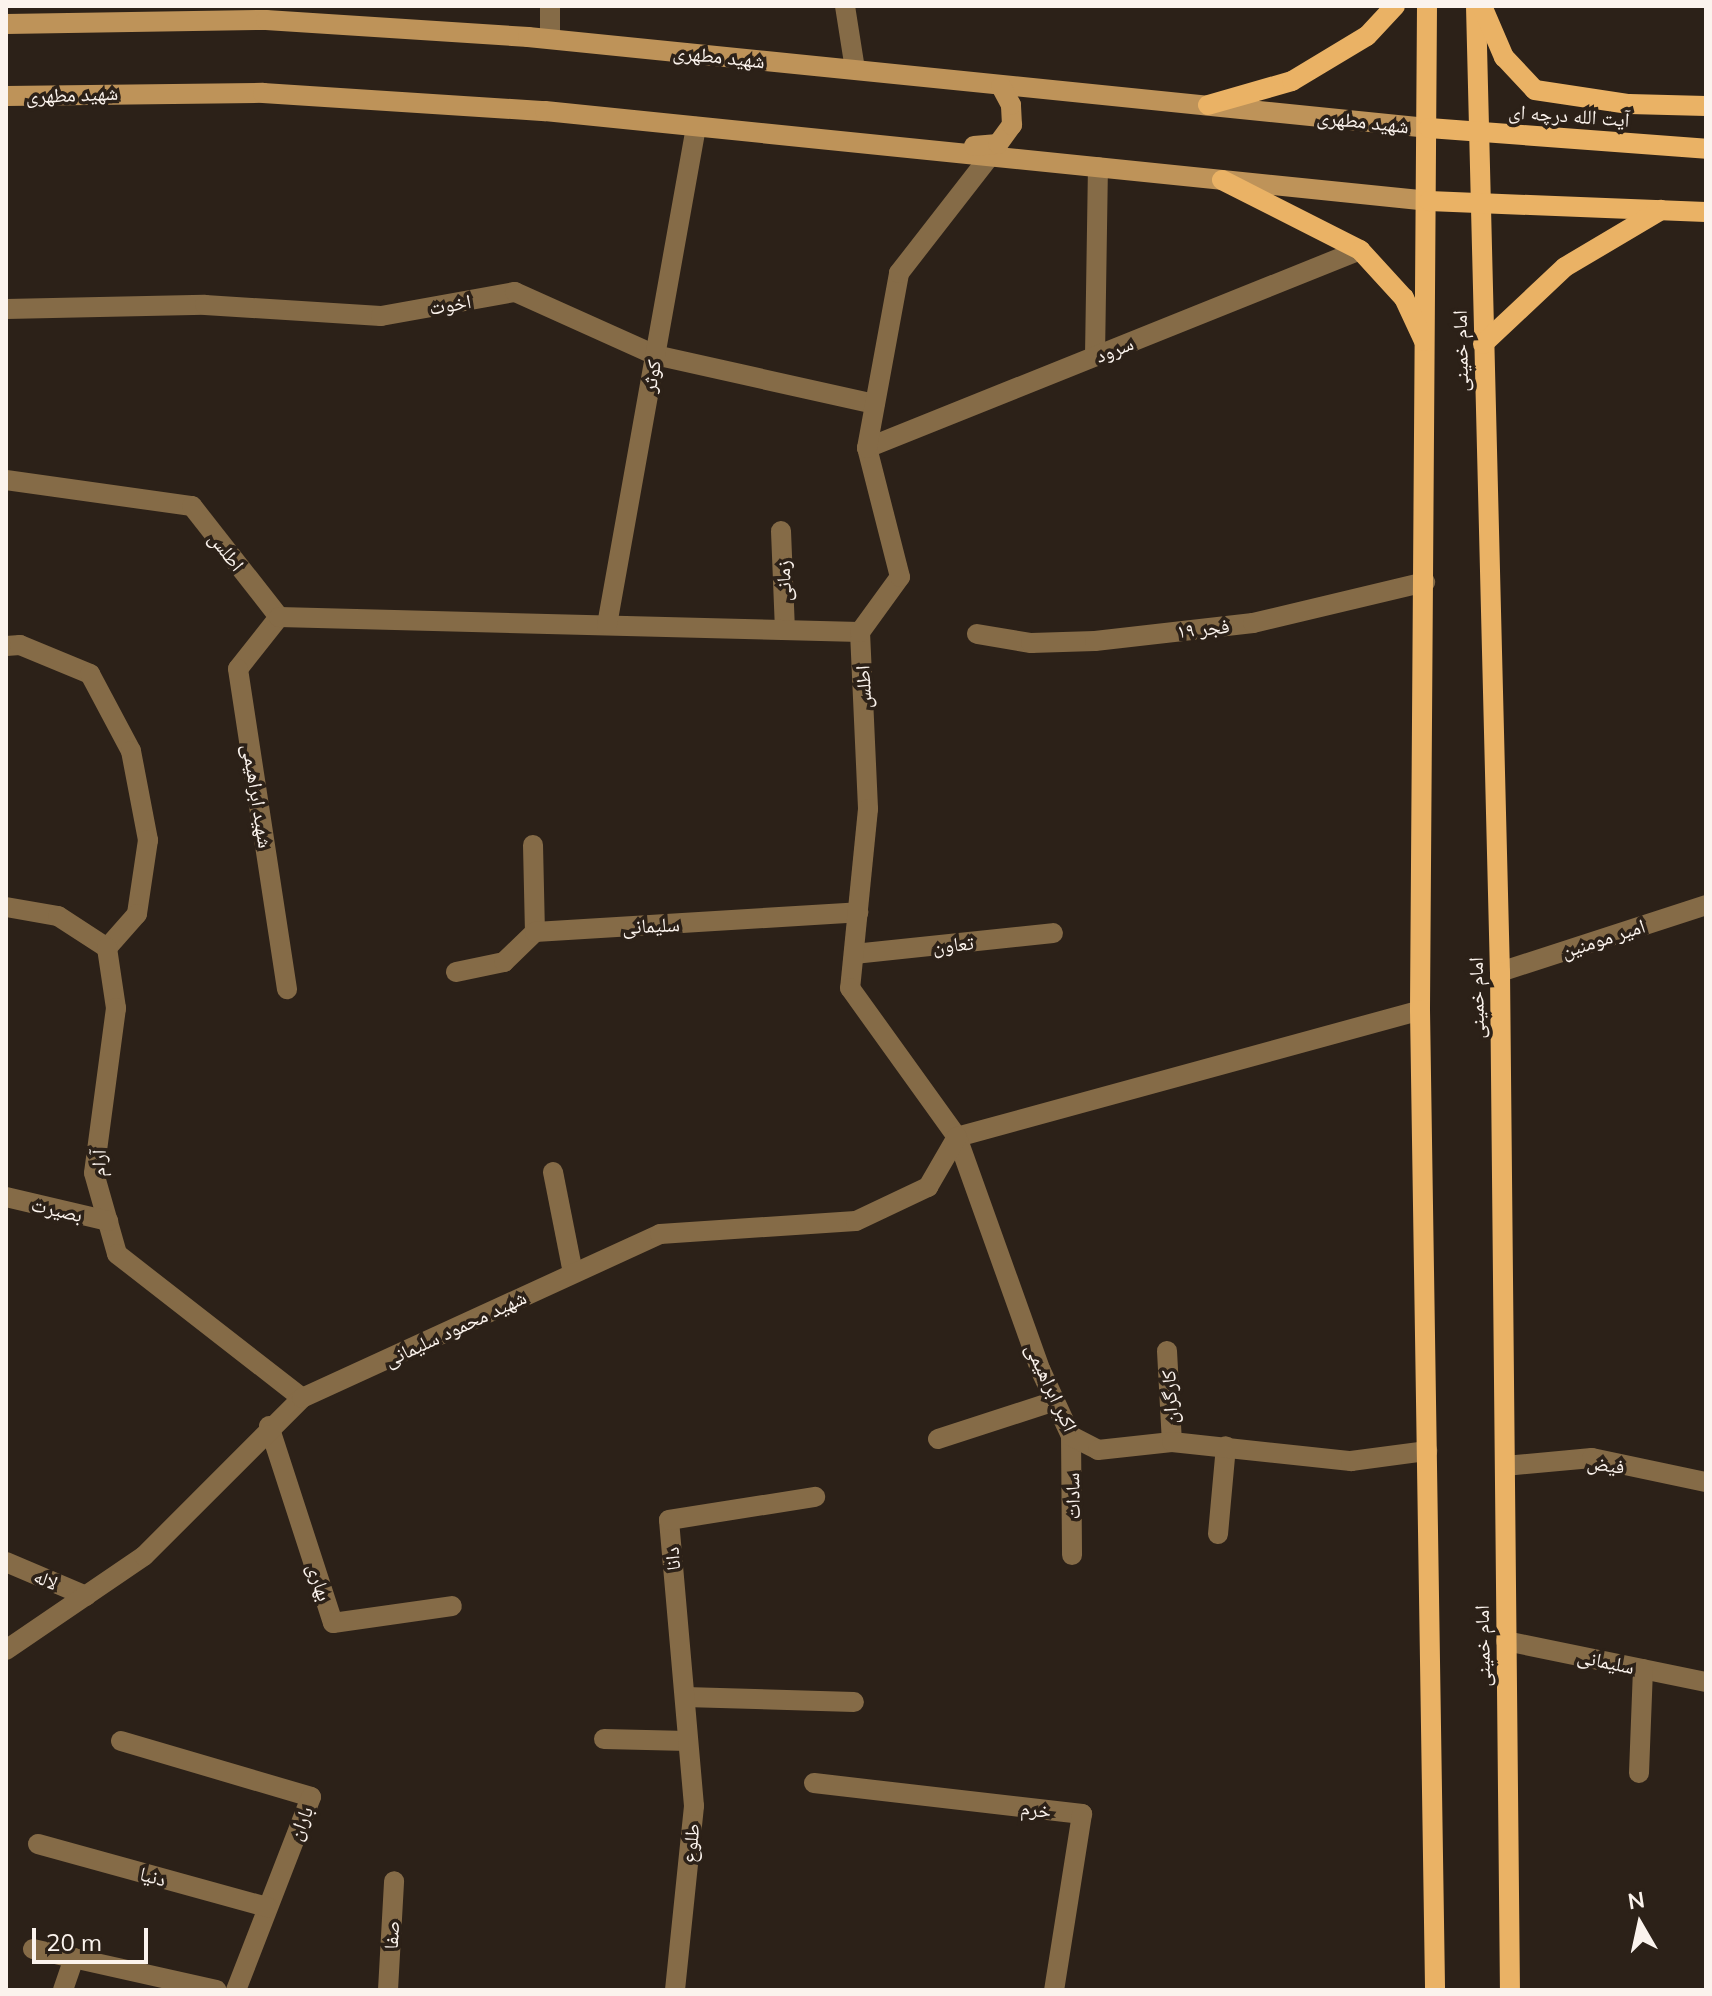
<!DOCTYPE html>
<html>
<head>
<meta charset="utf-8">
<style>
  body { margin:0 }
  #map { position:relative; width:1712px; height:1996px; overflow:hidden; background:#2c2118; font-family:Mulish,"Noto Naskh Arabic",sans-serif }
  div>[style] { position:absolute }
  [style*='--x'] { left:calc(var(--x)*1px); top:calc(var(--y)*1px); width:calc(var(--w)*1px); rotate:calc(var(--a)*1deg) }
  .lane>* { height:20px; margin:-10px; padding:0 10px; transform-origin:10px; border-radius:10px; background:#856b47 }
  .street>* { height:20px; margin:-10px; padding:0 10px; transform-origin:10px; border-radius:10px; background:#856b47 }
  .secondary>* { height:20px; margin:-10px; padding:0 10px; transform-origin:10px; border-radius:10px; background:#be9359 }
  .primary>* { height:20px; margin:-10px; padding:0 10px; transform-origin:10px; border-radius:10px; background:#eab265 }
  span { translate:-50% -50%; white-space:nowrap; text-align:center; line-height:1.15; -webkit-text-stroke:7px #2c2118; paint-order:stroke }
  .street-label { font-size:20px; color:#fbf3ed }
  .frame { position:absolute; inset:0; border:8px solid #fbf3ed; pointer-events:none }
  .north { position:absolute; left:1600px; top:1884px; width:80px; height:80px; -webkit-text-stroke:6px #2c2118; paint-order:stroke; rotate:351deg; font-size:22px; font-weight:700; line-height:32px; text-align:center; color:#fbf3ed }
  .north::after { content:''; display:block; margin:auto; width:28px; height:36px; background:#fbf3ed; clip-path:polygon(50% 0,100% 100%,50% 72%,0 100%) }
  .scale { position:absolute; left:32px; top:1928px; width:116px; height:36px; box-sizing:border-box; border:4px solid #fbf3ed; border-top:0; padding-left:10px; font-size:24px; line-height:28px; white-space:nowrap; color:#fbf3ed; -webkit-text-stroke:6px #2c2118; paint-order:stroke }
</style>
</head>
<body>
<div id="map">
  <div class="lane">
    <div style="--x:6;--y:309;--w:199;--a:-1.2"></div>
    <div style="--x:205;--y:305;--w:176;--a:3.6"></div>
    <div style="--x:381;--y:316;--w:136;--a:-10.2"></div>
    <div style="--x:515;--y:292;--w:154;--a:24.2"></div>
    <div style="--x:655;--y:355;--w:225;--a:12.6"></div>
    <div style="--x:1095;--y:356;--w:189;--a:-89.1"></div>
    <div style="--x:867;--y:448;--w:531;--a:-21.88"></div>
    <div style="--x:781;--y:531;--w:99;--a:87.7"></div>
    <div style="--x:279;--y:617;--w:66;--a:128.3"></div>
    <div style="--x:238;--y:669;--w:324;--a:81.3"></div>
    <div style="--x:977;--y:634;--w:55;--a:9.5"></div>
    <div style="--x:1031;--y:643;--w:64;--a:-1.8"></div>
    <div style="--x:1095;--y:641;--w:159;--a:-6.5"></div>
    <div style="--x:1253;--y:623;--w:177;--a:-13.4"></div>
    <div style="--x:6;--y:646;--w:14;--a:-4"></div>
    <div style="--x:20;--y:645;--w:76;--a:22.5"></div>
    <div style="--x:90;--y:674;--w:87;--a:62"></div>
    <div style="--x:131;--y:751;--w:91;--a:79.2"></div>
    <div style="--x:148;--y:840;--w:75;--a:98.5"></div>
    <div style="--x:137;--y:914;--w:45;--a:131.4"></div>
    <div style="--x:533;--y:845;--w:87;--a:88.7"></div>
    <div style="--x:6;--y:907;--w:53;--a:9.8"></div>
    <div style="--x:58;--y:916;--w:59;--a:33.1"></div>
    <div style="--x:107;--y:948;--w:61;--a:81.5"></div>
    <div style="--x:116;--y:1008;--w:166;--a:97.6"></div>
    <div style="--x:94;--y:1173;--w:84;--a:74.1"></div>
    <div style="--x:117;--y:1254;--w:234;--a:37.9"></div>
    <div style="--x:854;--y:954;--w:200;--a:-6"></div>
    <div style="--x:456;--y:972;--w:49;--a:-11.8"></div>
    <div style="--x:504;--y:962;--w:43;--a:-44.1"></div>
    <div style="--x:535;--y:932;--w:324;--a:-3.5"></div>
    <div style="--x:553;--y:1172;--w:103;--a:78.8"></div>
    <div style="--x:6;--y:1197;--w:105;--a:13.2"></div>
    <div style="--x:1167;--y:1351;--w:91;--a:86.9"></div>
    <div style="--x:269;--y:1426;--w:207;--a:72"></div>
    <div style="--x:333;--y:1623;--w:120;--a:-8.1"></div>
    <div style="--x:1071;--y:1436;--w:119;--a:89.5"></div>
    <div style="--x:938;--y:1439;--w:123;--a:-18"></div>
    <div style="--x:1505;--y:1466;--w:87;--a:-5.3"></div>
    <div style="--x:1592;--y:1458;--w:116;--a:11.9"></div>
    <div style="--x:1218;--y:1534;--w:88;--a:-84.8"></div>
    <div style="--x:6;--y:1562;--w:87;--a:23"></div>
    <div style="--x:1506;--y:1641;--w:204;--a:11.6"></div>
    <div style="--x:685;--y:1697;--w:169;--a:1.7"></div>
    <div style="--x:604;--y:1739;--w:84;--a:1.4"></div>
    <div style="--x:121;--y:1741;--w:198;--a:16.4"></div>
    <div style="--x:311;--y:1797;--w:207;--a:111.2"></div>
    <div style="--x:1639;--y:1773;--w:104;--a:-87.8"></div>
    <div style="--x:814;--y:1783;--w:270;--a:6.6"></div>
    <div style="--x:1082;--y:1814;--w:178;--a:99"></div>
    <div style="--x:38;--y:1844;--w:238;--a:15.4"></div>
    <div style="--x:388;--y:1990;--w:109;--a:-86.8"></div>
    <div style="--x:675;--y:1990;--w:185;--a:-84.1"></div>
    <div style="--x:694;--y:1806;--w:287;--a:-95"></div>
    <div style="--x:669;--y:1520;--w:148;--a:-9"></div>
  </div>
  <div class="street">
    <div style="--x:550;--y:6;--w:33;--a:90"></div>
    <div style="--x:845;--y:6;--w:64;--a:81"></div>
    <div style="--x:6;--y:480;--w:188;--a:8"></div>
    <div style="--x:192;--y:506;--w:141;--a:51.9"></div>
    <div style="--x:279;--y:617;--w:581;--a:1.48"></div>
    <div style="--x:607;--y:625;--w:506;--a:-79.87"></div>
    <div style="--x:860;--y:632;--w:177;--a:87.4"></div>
    <div style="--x:868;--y:809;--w:180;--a:95.7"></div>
    <div style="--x:850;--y:988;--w:183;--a:54.3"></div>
    <div style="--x:957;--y:1137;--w:480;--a:-15.3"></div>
    <div style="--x:860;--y:632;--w:68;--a:-54"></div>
    <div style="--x:900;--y:577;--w:133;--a:-104.3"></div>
    <div style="--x:867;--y:448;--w:178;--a:-79.6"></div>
    <div style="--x:899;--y:273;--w:148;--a:-52.1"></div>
    <div style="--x:1500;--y:972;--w:217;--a:-18"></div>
    <div style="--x:957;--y:1137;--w:249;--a:70.3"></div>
    <div style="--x:1041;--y:1371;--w:72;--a:65.2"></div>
    <div style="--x:1071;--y:1436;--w:30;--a:27"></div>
    <div style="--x:1098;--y:1450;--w:74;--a:-6.2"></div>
    <div style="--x:1172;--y:1442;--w:180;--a:6.1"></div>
    <div style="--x:1351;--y:1461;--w:77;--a:-7.5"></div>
    <div style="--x:6;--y:1650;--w:167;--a:-34.3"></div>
    <div style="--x:144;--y:1556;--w:223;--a:-45"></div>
    <div style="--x:302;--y:1398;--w:394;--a:-24.6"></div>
    <div style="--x:660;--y:1234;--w:196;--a:-3.8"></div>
    <div style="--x:856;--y:1221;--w:80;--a:-25.3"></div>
    <div style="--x:928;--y:1187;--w:58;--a:-59.9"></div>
    <div style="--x:33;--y:1949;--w:188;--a:12.6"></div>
    <div style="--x:63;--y:1990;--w:34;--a:-71"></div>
  </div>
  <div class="secondary">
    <div style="--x:6;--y:24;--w:260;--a:-0.9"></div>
    <div style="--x:266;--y:20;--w:263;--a:3.7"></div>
    <div style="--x:528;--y:37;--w:906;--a:5.77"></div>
    <div style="--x:6;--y:96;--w:257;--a:-0.7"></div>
    <div style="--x:263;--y:93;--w:283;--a:3.7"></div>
    <div style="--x:545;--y:111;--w:889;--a:5.81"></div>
    <div style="--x:974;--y:146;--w:24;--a:-5"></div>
    <div style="--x:998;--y:144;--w:24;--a:-54"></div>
    <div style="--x:1012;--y:125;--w:20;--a:-93"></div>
    <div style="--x:1011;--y:105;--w:21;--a:-118"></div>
  </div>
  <div class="primary">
    <div style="--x:1427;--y:6;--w:1004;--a:90.4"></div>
    <div style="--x:1420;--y:1010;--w:980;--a:89.12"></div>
    <div style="--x:1476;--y:6;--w:966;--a:88.58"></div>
    <div style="--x:1500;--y:972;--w:1018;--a:89.44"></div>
    <div style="--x:1482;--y:6;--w:56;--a:66.7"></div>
    <div style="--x:1504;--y:57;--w:45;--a:46.8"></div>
    <div style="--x:1535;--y:90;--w:95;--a:8.5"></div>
    <div style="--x:1629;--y:104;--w:77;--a:1.5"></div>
    <div style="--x:1208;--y:105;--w:87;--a:-15.9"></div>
    <div style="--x:1292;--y:81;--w:87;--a:-31"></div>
    <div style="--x:1367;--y:36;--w:41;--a:-47"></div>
    <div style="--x:1429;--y:128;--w:278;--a:4.3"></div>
    <div style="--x:1222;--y:180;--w:155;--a:26.9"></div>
    <div style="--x:1360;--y:250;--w:65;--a:47.5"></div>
    <div style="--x:1404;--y:298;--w:47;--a:65.1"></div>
    <div style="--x:1429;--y:201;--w:277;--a:2.3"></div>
    <div style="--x:1483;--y:344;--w:112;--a:-43.2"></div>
    <div style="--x:1565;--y:267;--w:112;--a:-30.7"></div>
  </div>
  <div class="street-label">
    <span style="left:719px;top:56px;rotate:6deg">شهید مطهری</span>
    <span style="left:72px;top:94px;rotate:-2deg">شهید مطهری</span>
    <span style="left:1569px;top:115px;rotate:4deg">آیت الله درچه ای</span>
    <span style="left:1363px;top:121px;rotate:6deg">شهید مطهری</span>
    <span style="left:450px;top:304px;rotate:-10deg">اخوت</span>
    <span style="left:1114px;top:349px;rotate:-22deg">سرود</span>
    <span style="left:1460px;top:351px;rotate:-91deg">امام خمینی</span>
    <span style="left:651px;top:376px;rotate:-80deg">کوثر</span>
    <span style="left:227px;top:551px;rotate:52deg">اطلس</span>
    <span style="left:783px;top:581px;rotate:-92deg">زمانی</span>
    <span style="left:1203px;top:628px;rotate:-6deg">فجر ۱۹</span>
    <span style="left:863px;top:687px;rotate:-93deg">اطلس</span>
    <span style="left:258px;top:796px;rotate:81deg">شهید ابراهیمی</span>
    <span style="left:651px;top:925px;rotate:-3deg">سلیمانی</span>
    <span style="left:1603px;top:938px;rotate:-18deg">امیر مومنین</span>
    <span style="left:953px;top:944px;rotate:-6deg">تعاون</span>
    <span style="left:1476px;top:998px;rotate:-91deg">امام خمینی</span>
    <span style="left:98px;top:1163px;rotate:-89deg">آرام</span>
    <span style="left:57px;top:1209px;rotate:13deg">بصیرت</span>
    <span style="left:455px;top:1328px;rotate:-25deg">شهید محمود سلیمانی</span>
    <span style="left:1052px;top:1387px;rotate:65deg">اکبر ابراهیمی</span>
    <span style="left:1169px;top:1397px;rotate:-93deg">کارگران</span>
    <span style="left:1606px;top:1464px;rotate:8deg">فیض</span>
    <span style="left:1072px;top:1496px;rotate:-91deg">سادات</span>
    <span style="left:672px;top:1559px;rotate:-95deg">دانا</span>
    <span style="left:46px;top:1579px;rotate:23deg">لاله</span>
    <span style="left:320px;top:1582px;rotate:72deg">بهاری</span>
    <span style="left:1482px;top:1646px;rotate:-91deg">امام خمینی</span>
    <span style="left:1606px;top:1661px;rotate:12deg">سلیمانی</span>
    <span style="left:1036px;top:1809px;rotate:7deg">خرم</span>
    <span style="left:300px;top:1823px;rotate:-68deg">باران</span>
    <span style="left:690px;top:1843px;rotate:-84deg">طلوع</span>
    <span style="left:153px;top:1876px;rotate:15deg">دنیا</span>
    <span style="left:391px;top:1935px;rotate:-87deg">صفا</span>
  </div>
  <div class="frame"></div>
  <div class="north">N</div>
  <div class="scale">20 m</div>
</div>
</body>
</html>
